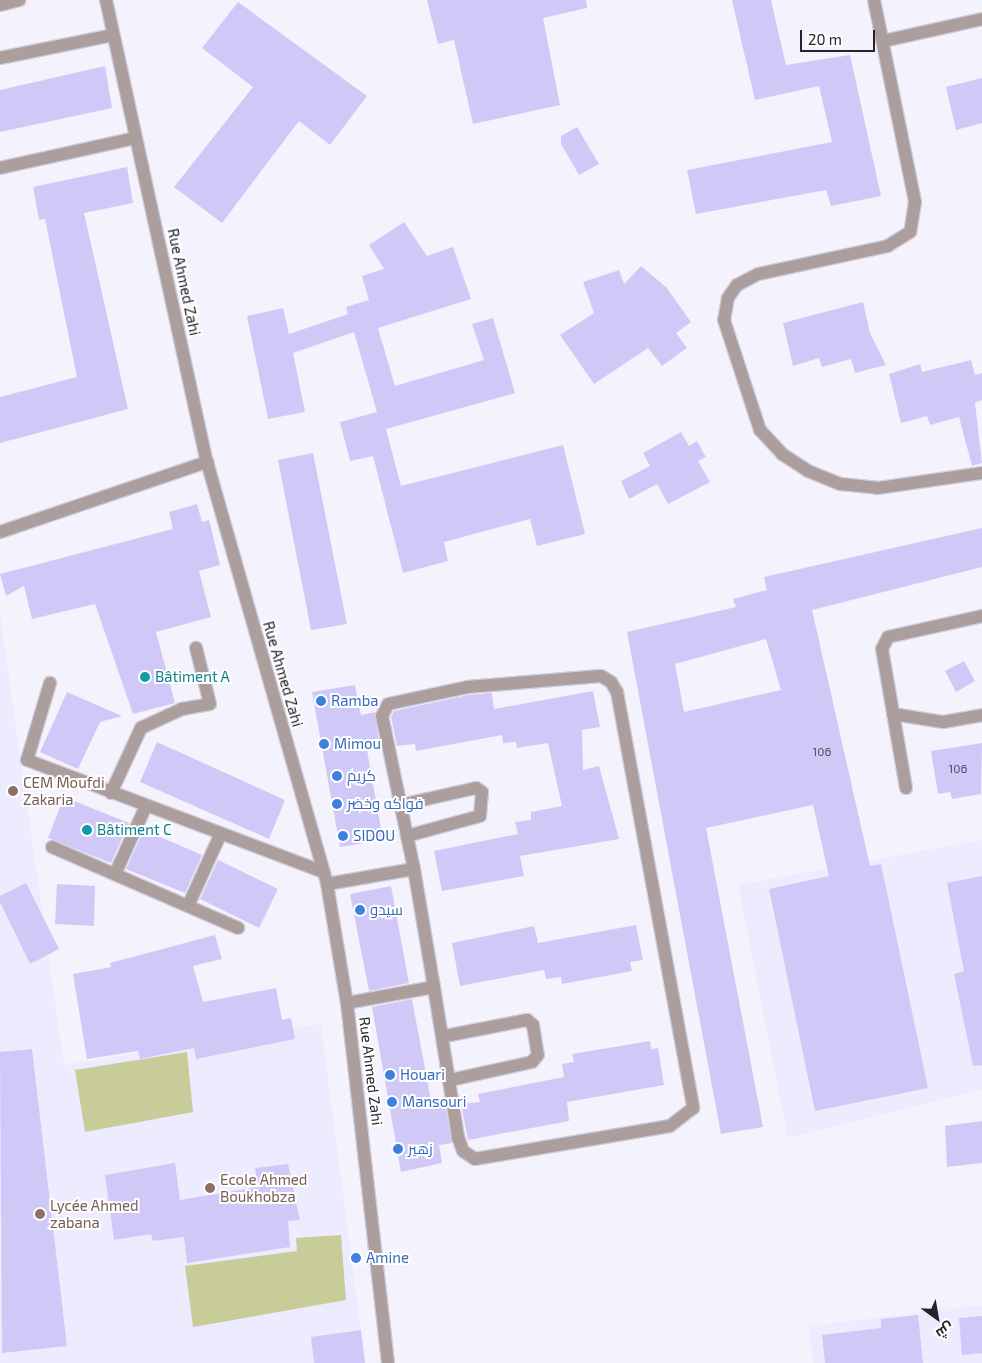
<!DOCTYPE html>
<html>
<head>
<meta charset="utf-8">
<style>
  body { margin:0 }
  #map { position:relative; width:982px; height:1363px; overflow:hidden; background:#f4f3fd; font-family:"Exo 2",Cairo,sans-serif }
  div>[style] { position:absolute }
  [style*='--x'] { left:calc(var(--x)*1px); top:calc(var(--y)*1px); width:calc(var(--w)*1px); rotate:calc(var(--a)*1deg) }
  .built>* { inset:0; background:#edebfe }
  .green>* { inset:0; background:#c7cc99 }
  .building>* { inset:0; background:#d0c9f7 }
  .roads { filter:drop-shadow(1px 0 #cfced8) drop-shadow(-1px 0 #cfced8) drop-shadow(0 1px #cfced8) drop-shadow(0 -1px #cfced8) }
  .service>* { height:11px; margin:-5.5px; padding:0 5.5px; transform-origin:5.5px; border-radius:5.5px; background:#ab9e9c }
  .minor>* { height:12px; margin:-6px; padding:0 6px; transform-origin:6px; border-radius:6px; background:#ab9e9c }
  .tertiary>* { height:12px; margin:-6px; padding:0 6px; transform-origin:6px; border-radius:6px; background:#ab9e9c }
  .dots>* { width:14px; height:14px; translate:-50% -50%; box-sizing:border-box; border:2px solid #fff; border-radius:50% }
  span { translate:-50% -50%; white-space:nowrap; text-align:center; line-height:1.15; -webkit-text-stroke:4px #fff; paint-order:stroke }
  .number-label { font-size:12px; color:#504d60 }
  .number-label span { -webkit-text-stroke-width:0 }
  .street-label { font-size:15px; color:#25242d }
  .culture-label { font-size:15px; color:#0d838f }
  .left { translate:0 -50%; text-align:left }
  .shop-label { font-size:15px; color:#366cbe }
  .education-label { font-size:15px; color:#785e54 }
  .north { position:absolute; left:912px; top:1293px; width:50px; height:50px; -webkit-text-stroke:4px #fff; paint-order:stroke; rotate:148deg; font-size:14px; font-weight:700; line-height:20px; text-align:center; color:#25242d }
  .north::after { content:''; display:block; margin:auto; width:18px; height:22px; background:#25242d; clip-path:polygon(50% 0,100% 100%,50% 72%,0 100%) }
  .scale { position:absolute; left:800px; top:30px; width:75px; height:22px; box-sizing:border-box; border:2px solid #25242d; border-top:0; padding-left:6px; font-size:15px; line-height:18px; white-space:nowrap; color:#25242d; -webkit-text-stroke:4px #fff; paint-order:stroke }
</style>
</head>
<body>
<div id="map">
  <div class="built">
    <div style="clip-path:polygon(0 614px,64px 1065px,321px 1024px,365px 1363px,0 1363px)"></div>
    <div style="clip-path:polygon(982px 840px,982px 1090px,788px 1138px,738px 885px)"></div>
    <div style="clip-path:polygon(982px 1305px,982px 1363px,813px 1363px,809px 1326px)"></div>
  </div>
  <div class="green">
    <div style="clip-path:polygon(187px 1052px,193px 1112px,85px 1132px,75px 1070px)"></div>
    <div style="clip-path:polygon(341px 1235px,346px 1300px,193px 1327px,185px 1266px,297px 1251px,296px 1238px)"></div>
  </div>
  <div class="building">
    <div style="clip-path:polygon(427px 0,586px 0,587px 8px,543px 18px,560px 105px,473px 124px,454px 40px,438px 44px)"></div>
    <div style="clip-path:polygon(732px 0,771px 0,786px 65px,850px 55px,881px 196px,831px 206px,826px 190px,696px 214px,687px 170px,832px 142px,819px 86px,755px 100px)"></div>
    <div style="clip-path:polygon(238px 2px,367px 96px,330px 145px,299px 121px,222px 223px,174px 187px,253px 87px,202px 48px)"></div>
    <div style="clip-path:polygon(105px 66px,112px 108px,0 132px,0 90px)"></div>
    <div style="clip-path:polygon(982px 78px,982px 123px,956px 130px,946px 87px)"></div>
    <div style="clip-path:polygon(577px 127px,599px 164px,579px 175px,561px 144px,561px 136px)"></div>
    <div style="clip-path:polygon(127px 167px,133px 203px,84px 213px,128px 409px,0 443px,0 397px,77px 377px,45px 219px,39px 220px,33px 187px)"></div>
    <div style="clip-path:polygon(404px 222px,427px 256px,453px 247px,471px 299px,378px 328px,395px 386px,484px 360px,472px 324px,493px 318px,515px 393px,386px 429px,401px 486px,563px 445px,585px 534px,537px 546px,530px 519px,444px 542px,448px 561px,403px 573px,373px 456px,350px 461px,340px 422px,377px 412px,354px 332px,293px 353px,305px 412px,268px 419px,247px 316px,283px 308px,289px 334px,348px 314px,346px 307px,369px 300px,362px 276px,384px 269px,369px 245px)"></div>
    <div style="clip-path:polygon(641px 266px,666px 287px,691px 322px,676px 333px,687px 348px,662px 366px,648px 348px,594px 384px,560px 335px,594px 313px,583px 282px,619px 270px,624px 284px)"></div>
    <div style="clip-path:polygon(863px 302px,870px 333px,886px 365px,855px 373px,851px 359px,822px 367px,819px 358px,793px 366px,783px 323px)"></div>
    <div style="clip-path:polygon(971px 360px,975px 375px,982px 373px,982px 400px,975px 403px,982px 463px,972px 466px,959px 417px,930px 425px,927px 416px,901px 423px,889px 374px,920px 364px,922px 372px)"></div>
    <div style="clip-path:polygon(681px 432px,689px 446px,697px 441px,706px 457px,698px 461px,710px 482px,668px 504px,657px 484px,629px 499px,621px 481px,650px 466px,643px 453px)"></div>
    <div style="clip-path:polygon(313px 453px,347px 624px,311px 630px,278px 460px)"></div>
    <div style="clip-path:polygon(197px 504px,202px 522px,209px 520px,220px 565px,199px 571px,211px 617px,156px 632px,175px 703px,133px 714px,95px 604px,32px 619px,24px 586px,6px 596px,0 574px,173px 529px,169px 512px)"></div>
    <div style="clip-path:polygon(evenodd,982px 528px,982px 567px,812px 610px,870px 866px,881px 864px,928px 1088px,815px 1111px,769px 889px,829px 876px,813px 805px,706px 828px,763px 1127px,721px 1134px,627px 632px,736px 607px,733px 599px,767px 590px,764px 577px,982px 528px,766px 639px,781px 690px,684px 712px,675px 664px,766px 639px)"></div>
    <div style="clip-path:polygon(964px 661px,975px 681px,956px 692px,945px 671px)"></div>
    <div style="clip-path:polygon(355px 685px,361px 715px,375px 712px,380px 748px,367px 750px,383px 840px,340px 847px,312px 692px)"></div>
    <div style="clip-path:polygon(593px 691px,600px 727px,582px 730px,583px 770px,599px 766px,619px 839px,520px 856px,524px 876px,442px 891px,434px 851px,518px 834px,515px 822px,531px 820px,531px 812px,562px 806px,548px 743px,517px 748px,516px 742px,503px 743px,502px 735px,416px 751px,415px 744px,397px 746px,391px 717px,394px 711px,468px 695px,492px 693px,494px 709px)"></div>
    <div style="clip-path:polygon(67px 692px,122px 716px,100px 722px,78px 769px,40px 752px)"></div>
    <div style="clip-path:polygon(157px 742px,285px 800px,269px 839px,140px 782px)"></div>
    <div style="clip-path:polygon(982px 743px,981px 794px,952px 799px,950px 792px,938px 794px,931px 751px)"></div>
    <div style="clip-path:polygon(64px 797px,129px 823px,111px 863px,48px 838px)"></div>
    <div style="clip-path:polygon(144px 830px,202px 855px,185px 893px,126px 869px)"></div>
    <div style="clip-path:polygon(218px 860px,278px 889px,259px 928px,200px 899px)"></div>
    <div style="clip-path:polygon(982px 876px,982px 1065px,973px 1066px,954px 974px,964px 971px,947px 883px)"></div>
    <div style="clip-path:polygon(26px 883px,59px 949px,30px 964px,0 902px,0 896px)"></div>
    <div style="clip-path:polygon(57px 884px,95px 886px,94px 926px,55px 924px)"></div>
    <div style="clip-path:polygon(391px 886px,409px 983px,369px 991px,350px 894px)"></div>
    <div style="clip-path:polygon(636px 925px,643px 960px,630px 962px,632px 971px,562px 984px,561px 977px,546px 979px,544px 970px,460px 986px,452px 943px,534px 926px,538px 943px)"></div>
    <div style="clip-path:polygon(215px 935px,222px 959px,193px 966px,203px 1002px,276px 988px,282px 1020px,291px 1018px,295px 1039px,196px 1059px,194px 1048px,140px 1059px,138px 1051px,87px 1059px,73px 974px,111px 967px,110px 963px)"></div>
    <div style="clip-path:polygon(412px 999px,432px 1106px,445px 1105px,452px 1143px,439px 1145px,442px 1163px,401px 1172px,372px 1007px)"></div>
    <div style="clip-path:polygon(650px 1041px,651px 1049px,658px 1048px,664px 1085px,567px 1102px,569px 1121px,468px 1140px,461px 1104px,480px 1102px,478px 1094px,564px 1077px,562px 1064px,574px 1062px,572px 1054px)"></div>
    <div style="clip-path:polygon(32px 1049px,67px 1346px,2px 1353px,0 1052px)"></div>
    <div style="clip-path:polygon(982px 1121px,982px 1163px,947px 1167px,945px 1126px)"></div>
    <div style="clip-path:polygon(175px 1163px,180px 1200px,258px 1187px,255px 1168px,288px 1164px,300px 1220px,288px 1221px,290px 1247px,187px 1263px,184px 1237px,153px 1241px,151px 1234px,114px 1240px,105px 1175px)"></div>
    <div style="clip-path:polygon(918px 1315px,923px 1363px,825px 1363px,822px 1335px,881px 1328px,881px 1319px)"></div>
    <div style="clip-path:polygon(982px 1316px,982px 1353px,962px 1355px,959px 1318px)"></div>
    <div style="clip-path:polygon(361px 1330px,365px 1363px,314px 1363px,311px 1337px)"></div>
  </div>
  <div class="roads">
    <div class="service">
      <div style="--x:0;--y:5;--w:20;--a:-15"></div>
    </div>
    <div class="minor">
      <div style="--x:874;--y:0;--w:206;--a:78.5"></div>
      <div style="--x:915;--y:202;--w:30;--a:99"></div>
      <div style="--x:910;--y:232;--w:26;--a:148"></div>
      <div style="--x:888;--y:246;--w:133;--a:167.8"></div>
      <div style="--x:758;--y:274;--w:24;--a:152"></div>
      <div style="--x:737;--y:285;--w:16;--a:125"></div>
      <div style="--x:728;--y:298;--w:22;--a:100"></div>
      <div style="--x:724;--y:320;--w:116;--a:71.9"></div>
      <div style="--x:760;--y:430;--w:33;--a:47"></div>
      <div style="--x:782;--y:454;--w:31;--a:33"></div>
      <div style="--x:808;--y:471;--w:35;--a:22"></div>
      <div style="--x:841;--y:484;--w:37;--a:6"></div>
      <div style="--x:878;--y:488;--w:105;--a:-8.2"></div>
      <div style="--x:883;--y:41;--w:101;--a:-12.5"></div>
      <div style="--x:0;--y:58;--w:115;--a:-11.5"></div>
      <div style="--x:0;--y:168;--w:138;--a:-12.5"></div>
      <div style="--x:0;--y:532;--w:219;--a:-18.7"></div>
      <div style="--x:50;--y:683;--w:80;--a:106.6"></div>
      <div style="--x:27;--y:760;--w:316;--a:20.7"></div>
      <div style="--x:893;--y:714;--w:51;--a:9.1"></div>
      <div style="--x:943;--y:722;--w:40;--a:-10"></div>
      <div style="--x:906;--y:788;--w:141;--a:-99.8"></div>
      <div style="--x:882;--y:649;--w:13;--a:-63"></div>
      <div style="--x:888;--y:637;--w:96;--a:-12.6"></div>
      <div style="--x:111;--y:793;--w:72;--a:-65.2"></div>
      <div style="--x:141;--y:728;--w:45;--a:-24.9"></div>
      <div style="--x:182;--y:709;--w:28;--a:-10"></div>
      <div style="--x:210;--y:704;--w:58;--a:-104"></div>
      <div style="--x:400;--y:805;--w:78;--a:-12.6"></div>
      <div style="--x:476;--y:788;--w:7;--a:34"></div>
      <div style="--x:482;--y:792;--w:24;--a:95"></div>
      <div style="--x:480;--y:816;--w:76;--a:164.7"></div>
      <div style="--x:52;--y:847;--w:203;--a:23.5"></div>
      <div style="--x:414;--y:869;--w:120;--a:80.4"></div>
      <div style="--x:115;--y:874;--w:75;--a:-65.5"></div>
      <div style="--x:327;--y:884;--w:88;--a:-9.8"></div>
      <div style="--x:414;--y:869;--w:156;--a:-101.8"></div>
      <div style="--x:382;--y:716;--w:13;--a:-63"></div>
      <div style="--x:388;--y:704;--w:81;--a:-12.1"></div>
      <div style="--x:467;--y:687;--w:134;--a:-4.7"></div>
      <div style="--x:601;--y:676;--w:12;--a:31"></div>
      <div style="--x:611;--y:682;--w:12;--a:59"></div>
      <div style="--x:617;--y:692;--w:423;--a:79.6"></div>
      <div style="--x:693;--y:1108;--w:29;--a:142"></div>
      <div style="--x:670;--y:1126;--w:198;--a:170.4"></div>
      <div style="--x:475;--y:1159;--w:14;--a:-146"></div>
      <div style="--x:463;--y:1151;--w:15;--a:-110"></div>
      <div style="--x:458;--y:1137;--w:152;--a:-99.1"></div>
      <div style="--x:434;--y:987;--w:88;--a:169.6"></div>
      <div style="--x:188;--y:906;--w:78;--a:-65.7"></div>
      <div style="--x:445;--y:1036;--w:84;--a:-11"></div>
      <div style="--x:527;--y:1020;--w:8;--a:40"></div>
      <div style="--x:533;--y:1025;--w:30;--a:81"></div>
      <div style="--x:538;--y:1055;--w:9;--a:131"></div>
      <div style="--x:532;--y:1062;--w:83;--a:167.5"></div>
    </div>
    <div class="tertiary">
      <div style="--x:106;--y:0;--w:473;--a:77.7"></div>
      <div style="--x:207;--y:462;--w:439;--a:74.1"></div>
      <div style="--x:327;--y:884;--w:121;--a:80.5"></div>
      <div style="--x:347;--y:1003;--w:362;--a:83.5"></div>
    </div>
  </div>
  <div class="dots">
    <div style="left:145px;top:677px;background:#0f9aa8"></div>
    <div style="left:321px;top:701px;background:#3f7fe0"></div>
    <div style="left:324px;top:744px;background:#3f7fe0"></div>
    <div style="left:337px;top:776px;background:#3f7fe0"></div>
    <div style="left:13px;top:791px;background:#8d6e63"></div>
    <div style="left:337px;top:804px;background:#3f7fe0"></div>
    <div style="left:87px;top:830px;background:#0f9aa8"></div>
    <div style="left:343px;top:836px;background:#3f7fe0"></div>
    <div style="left:360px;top:910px;background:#3f7fe0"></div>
    <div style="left:390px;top:1075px;background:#3f7fe0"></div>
    <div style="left:392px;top:1102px;background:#3f7fe0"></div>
    <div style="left:398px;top:1149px;background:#3f7fe0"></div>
    <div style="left:210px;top:1188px;background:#8d6e63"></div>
    <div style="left:40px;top:1214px;background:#8d6e63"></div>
    <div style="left:356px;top:1258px;background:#3f7fe0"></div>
  </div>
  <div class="number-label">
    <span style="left:822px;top:752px">106</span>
    <span style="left:958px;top:769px">106</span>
  </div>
  <div class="street-label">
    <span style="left:184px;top:282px;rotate:78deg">Rue Ahmed Zahi</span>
    <span style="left:283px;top:674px;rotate:74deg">Rue Ahmed Zahi</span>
    <span style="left:371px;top:1071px;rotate:83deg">Rue Ahmed Zahi</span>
  </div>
  <div class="culture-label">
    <span class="left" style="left:155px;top:677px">Bâtiment A</span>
    <span class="left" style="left:97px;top:830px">Bâtiment C</span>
  </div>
  <div class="shop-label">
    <span class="left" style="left:331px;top:701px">Ramba</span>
    <span class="left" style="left:334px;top:744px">Mimou</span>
    <span class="left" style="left:347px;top:776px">كريم</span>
    <span class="left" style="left:347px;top:804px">فواكه وخضر</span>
    <span class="left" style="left:353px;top:836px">SIDOU</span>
    <span class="left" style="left:370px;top:910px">سيدو</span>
    <span class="left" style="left:400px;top:1075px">Houari</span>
    <span class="left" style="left:402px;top:1102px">Mansouri</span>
    <span class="left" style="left:408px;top:1149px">زهير</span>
    <span class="left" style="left:366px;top:1258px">Amine</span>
  </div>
  <div class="education-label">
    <span class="left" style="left:23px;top:791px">CEM Moufdi<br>Zakaria</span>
    <span class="left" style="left:220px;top:1188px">Ecole Ahmed<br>Boukhobza</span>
    <span class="left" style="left:50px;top:1214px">Lycée Ahmed<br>zabana</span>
  </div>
  <div class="north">ش</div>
  <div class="scale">20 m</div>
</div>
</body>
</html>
